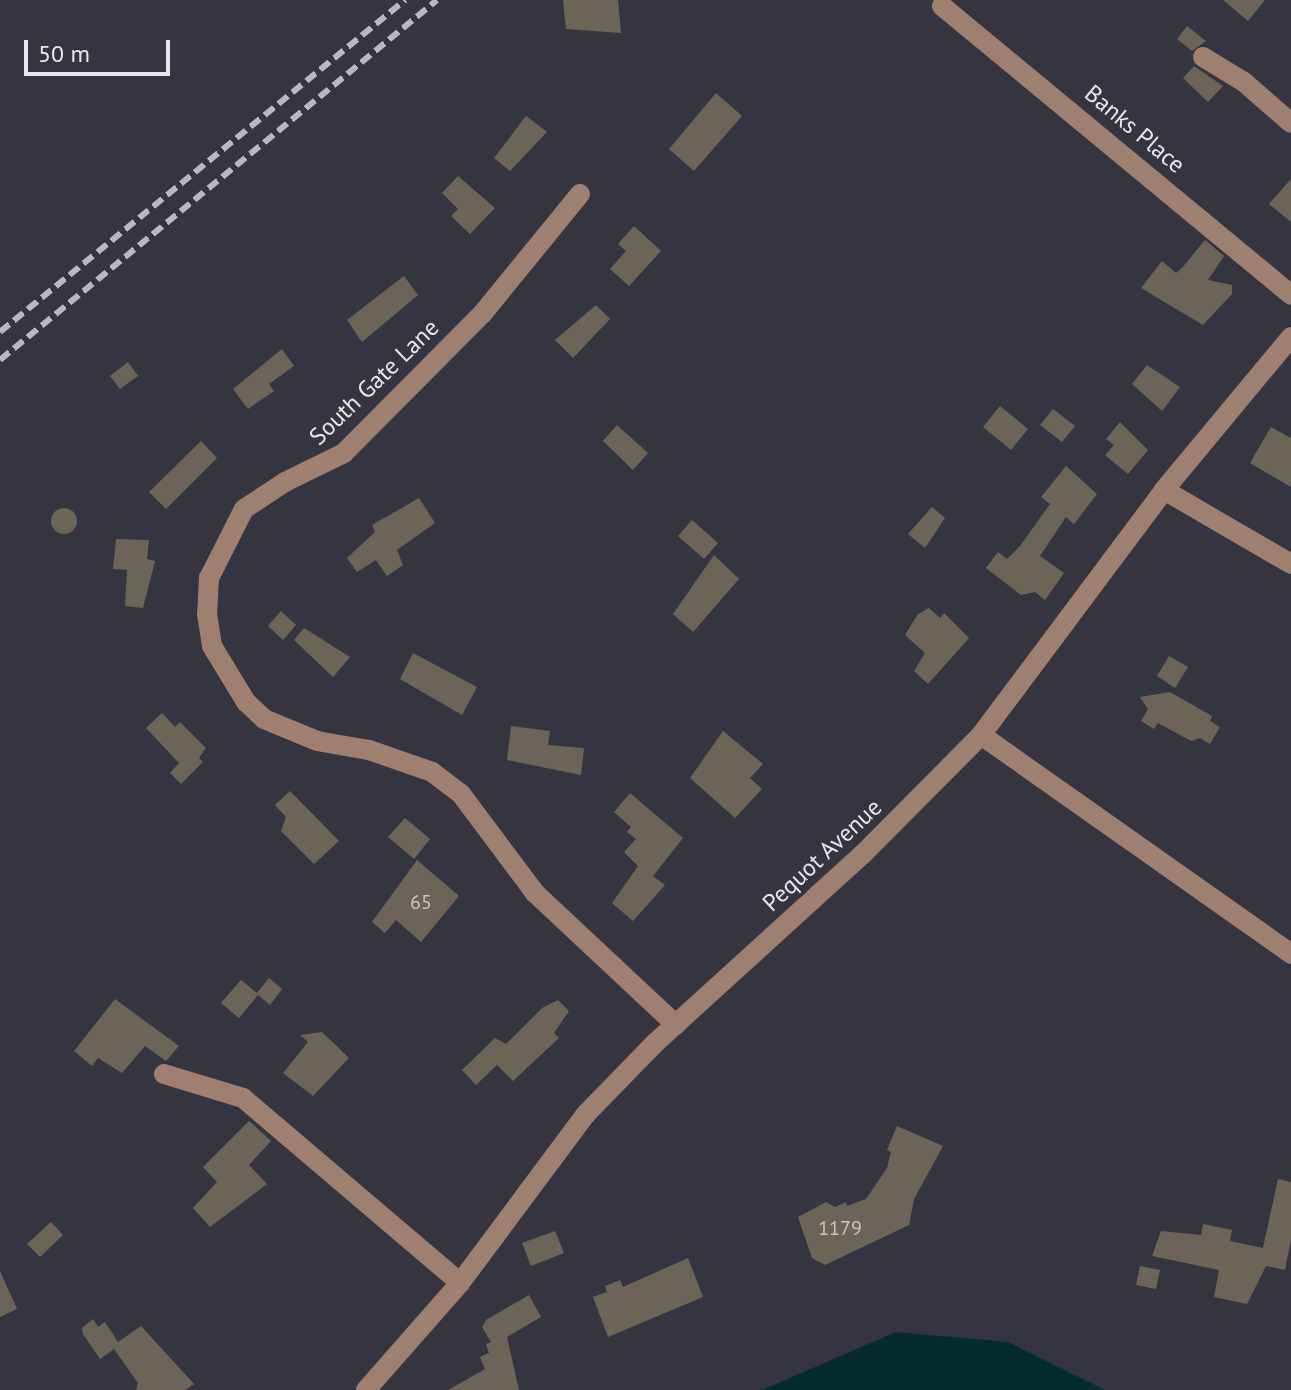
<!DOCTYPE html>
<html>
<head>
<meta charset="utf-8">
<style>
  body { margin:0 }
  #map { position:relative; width:1291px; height:1390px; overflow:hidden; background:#353542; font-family:"PT Sans",sans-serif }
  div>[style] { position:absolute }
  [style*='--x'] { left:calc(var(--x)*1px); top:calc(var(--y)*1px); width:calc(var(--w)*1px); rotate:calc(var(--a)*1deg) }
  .water>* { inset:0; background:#062b2e }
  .building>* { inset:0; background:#6d6458 }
  .round { border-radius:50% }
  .minor>* { height:20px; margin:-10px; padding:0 10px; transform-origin:10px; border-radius:10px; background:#9f8070 }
  .rail>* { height:6px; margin-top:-3px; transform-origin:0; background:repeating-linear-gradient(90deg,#b8b8c2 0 12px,transparent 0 18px) }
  span { translate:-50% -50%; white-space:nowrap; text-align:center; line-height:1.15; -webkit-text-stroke:7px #353542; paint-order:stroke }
  .number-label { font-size:20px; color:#c8c6c9 }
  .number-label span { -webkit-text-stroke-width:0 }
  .street-label { font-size:24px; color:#e7e7ef }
  .scale { position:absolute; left:24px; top:40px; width:146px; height:36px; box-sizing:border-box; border:4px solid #e7e7ef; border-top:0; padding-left:10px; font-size:24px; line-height:28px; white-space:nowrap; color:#e7e7ef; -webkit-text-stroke:6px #353542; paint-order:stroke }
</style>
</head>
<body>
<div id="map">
  <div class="water">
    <div style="clip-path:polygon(896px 1332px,1008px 1342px,1105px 1390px,762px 1390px)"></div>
  </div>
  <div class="building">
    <div style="clip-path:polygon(563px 0,618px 0,621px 33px,566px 29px)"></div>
    <div style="clip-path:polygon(1223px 0,1265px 0,1248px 21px)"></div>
    <div style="clip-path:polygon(1187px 26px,1206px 41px,1192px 51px,1177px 39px)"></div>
    <div style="clip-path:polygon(1194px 66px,1223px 86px,1208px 102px,1183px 78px)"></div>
    <div style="clip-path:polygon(716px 93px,742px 116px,694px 171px,669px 149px)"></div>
    <div style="clip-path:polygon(526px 116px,547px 132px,510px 171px,494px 158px)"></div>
    <div style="clip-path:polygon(458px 176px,495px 208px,470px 234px,451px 216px,458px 209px,442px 193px)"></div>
    <div style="clip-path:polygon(1291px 179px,1291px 222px,1269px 204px)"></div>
    <div style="clip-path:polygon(634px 226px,661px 251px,629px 286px,610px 269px,626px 251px,618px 244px)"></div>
    <div style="clip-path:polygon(1205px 240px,1224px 256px,1208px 280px,1232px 285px,1232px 294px,1203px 325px,1141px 288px,1162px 261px,1176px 273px,1182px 268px)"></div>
    <div style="clip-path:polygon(404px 276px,418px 295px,362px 342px,347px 320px)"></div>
    <div style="clip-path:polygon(596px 305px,610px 319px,573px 358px,555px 340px)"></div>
    <div style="clip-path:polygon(282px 349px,294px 366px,269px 384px,274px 391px,248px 409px,233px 389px)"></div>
    <div style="clip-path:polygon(128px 362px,138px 376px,120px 389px,110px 376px)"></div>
    <div style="clip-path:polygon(1147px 365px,1180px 387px,1162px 411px,1132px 384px)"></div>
    <div style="clip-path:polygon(1000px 406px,1028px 429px,1011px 450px,983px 427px)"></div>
    <div style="clip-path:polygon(1053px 409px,1075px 426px,1062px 442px,1040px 425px)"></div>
    <div style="clip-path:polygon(1120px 422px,1148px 450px,1128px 474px,1105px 455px,1114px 445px,1106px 439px)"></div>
    <div style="clip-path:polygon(617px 425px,648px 453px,633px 470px,603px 441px)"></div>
    <div style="clip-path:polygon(1271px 427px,1291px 438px,1291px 487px,1250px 463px)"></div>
    <div style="clip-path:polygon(201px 441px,217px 458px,166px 509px,149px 492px)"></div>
    <div style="clip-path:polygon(1066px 466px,1097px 494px,1074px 524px,1066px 517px,1040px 556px,1064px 573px,1045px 600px,1035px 592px,1021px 595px,986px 568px,998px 552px,1007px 559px,1020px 546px,1050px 504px,1041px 497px)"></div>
    <div style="clip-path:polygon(419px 498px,435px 523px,397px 550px,403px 565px,387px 576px,376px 560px,357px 572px,347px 558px,375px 532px,372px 525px)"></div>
    <div style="clip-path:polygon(932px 507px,945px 518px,925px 548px,908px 534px)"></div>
    <div class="round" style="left:51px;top:508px;width:26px;height:26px"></div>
    <div style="clip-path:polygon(692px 520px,718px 543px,704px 559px,678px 536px)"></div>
    <div style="clip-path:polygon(116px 539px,149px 540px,147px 559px,155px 561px,143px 608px,125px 606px,127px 570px,113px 569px)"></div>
    <div style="clip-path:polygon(714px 555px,739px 579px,693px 632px,673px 614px)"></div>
    <div style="clip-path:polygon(929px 608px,940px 618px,944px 613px,969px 638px,928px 684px,914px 671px,925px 653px,905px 635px,918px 614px)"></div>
    <div style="clip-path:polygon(281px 611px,296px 625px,283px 640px,268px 626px)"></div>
    <div style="clip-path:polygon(304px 628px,350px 657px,333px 677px,294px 640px)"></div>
    <div style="clip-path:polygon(413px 653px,477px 687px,462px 715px,400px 679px)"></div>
    <div style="clip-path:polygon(1169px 656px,1188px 667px,1175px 688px,1157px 676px)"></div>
    <div style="clip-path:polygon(1170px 692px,1212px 716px,1210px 721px,1220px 727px,1210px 744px,1200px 738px,1191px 741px,1158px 723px,1154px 729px,1141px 721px,1148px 709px,1140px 697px)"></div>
    <div style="clip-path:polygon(162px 713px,175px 727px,180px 722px,206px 748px,199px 758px,203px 762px,181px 784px,170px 773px,179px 763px,146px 728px)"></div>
    <div style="clip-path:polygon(511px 726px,550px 731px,548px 745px,584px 748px,581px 775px,507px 760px)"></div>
    <div style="clip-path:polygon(723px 731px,763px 764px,750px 778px,762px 789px,735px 818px,690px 778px)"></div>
    <div style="clip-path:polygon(290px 791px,339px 841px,314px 864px,281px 831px,286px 817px,275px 805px)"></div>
    <div style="clip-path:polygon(630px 793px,683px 838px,653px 876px,665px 885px,633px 921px,612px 903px,638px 866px,624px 852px,636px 839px,627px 832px,631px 827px,614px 812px)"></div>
    <div style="clip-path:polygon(405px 818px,430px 839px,414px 859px,388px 837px)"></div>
    <div style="clip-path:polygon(417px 860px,459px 896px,421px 942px,396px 920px,385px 933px,372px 922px)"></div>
    <div style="clip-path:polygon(269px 978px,282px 989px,270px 1005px,258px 995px,239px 1018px,221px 1003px,241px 980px,257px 993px)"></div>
    <div style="clip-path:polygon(115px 999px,179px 1046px,166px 1061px,145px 1046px,122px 1073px,98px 1058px,92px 1066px,74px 1051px)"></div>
    <div style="clip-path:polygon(558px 1000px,569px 1011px,554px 1033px,559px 1038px,513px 1081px,497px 1065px,476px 1085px,462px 1070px,495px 1038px,506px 1044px,542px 1008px)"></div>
    <div style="clip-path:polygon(322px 1032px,349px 1058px,313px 1096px,283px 1073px,308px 1042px,300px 1035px)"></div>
    <div style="clip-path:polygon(249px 1121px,271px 1141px,249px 1165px,267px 1184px,210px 1227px,193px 1208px,217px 1182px,203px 1167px)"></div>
    <div style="clip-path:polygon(897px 1126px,943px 1146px,914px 1199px,909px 1225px,825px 1265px,812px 1258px,798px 1217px,826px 1202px,835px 1207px,846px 1202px,847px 1206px,866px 1199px,887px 1168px,891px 1152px,887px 1150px)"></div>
    <div style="clip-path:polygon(1278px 1179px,1291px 1182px,1291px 1240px,1285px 1270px,1266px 1266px,1247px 1304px,1214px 1297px,1219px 1270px,1152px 1256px,1161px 1231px,1201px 1235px,1203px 1224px,1232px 1230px,1230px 1241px,1263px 1248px)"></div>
    <div style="clip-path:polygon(51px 1222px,63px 1235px,40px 1257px,27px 1244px)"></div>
    <div style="clip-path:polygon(555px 1231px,564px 1253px,531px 1266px,522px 1243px)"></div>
    <div style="clip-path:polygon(688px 1258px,703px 1297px,608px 1337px,593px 1297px,607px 1292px,605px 1286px,620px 1280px,623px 1287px)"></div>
    <div style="clip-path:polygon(1140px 1266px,1160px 1270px,1156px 1289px,1136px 1285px)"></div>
    <div style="clip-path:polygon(0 1271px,17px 1309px,0 1317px)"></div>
    <div style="clip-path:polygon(529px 1295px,541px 1317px,507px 1337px,519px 1390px,448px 1390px,485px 1369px,480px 1357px,489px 1353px,486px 1344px,491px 1342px,482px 1327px,486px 1320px)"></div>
    <div style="clip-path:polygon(93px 1319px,98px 1327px,105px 1322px,118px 1342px,141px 1326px,194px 1384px,185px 1390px,136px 1390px,138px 1383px,114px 1349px,100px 1359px,83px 1334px,82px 1328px)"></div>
  </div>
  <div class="minor">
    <div style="--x:942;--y:6;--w:453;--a:39.6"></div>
    <div style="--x:1203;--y:57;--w:48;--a:31.4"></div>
    <div style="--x:1244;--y:82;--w:62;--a:41.1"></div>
    <div style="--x:580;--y:194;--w:155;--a:129.2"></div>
    <div style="--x:482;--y:314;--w:196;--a:134.8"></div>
    <div style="--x:344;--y:453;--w:66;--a:153.8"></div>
    <div style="--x:285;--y:482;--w:49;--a:146.6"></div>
    <div style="--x:244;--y:509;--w:77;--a:116.9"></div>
    <div style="--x:209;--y:578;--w:36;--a:93"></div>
    <div style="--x:207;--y:614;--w:32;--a:81"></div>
    <div style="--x:212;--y:646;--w:66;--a:58.7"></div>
    <div style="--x:246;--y:702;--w:25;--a:43"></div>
    <div style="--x:264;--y:719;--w:57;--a:22.5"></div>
    <div style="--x:317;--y:741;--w:53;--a:9.8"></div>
    <div style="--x:369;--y:750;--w:67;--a:19.2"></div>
    <div style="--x:432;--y:772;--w:36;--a:37"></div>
    <div style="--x:461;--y:794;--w:124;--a:53.2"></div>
    <div style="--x:535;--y:893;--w:193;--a:43.1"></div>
    <div style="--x:1164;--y:490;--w:147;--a:30.2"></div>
    <div style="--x:981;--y:735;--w:380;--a:35.2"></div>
    <div style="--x:164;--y:1074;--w:83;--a:16.9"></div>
    <div style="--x:243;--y:1098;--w:285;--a:40.4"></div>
    <div style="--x:366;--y:1390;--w:142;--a:-48.7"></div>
    <div style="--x:460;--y:1283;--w:211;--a:-53.3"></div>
    <div style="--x:586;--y:1114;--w:98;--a:-45.8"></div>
    <div style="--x:654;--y:1044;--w:281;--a:-42.3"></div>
    <div style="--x:862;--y:855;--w:169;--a:-45.2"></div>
    <div style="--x:981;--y:735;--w:306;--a:-53.2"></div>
    <div style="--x:1164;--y:490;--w:199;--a:-50.3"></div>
  </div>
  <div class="rail">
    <div style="--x:0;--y:332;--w:524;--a:-39.34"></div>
    <div style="--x:0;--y:360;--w:566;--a:-39.48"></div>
  </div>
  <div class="number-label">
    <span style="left:421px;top:902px">65</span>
    <span style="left:840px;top:1228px">1179</span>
  </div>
  <div class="street-label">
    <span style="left:1135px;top:129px;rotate:40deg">Banks Place</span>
    <span style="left:374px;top:382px;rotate:-44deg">South Gate Lane</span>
    <span style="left:822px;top:855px;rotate:-43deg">Pequot Avenue</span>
  </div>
  <div class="scale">50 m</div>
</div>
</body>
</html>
